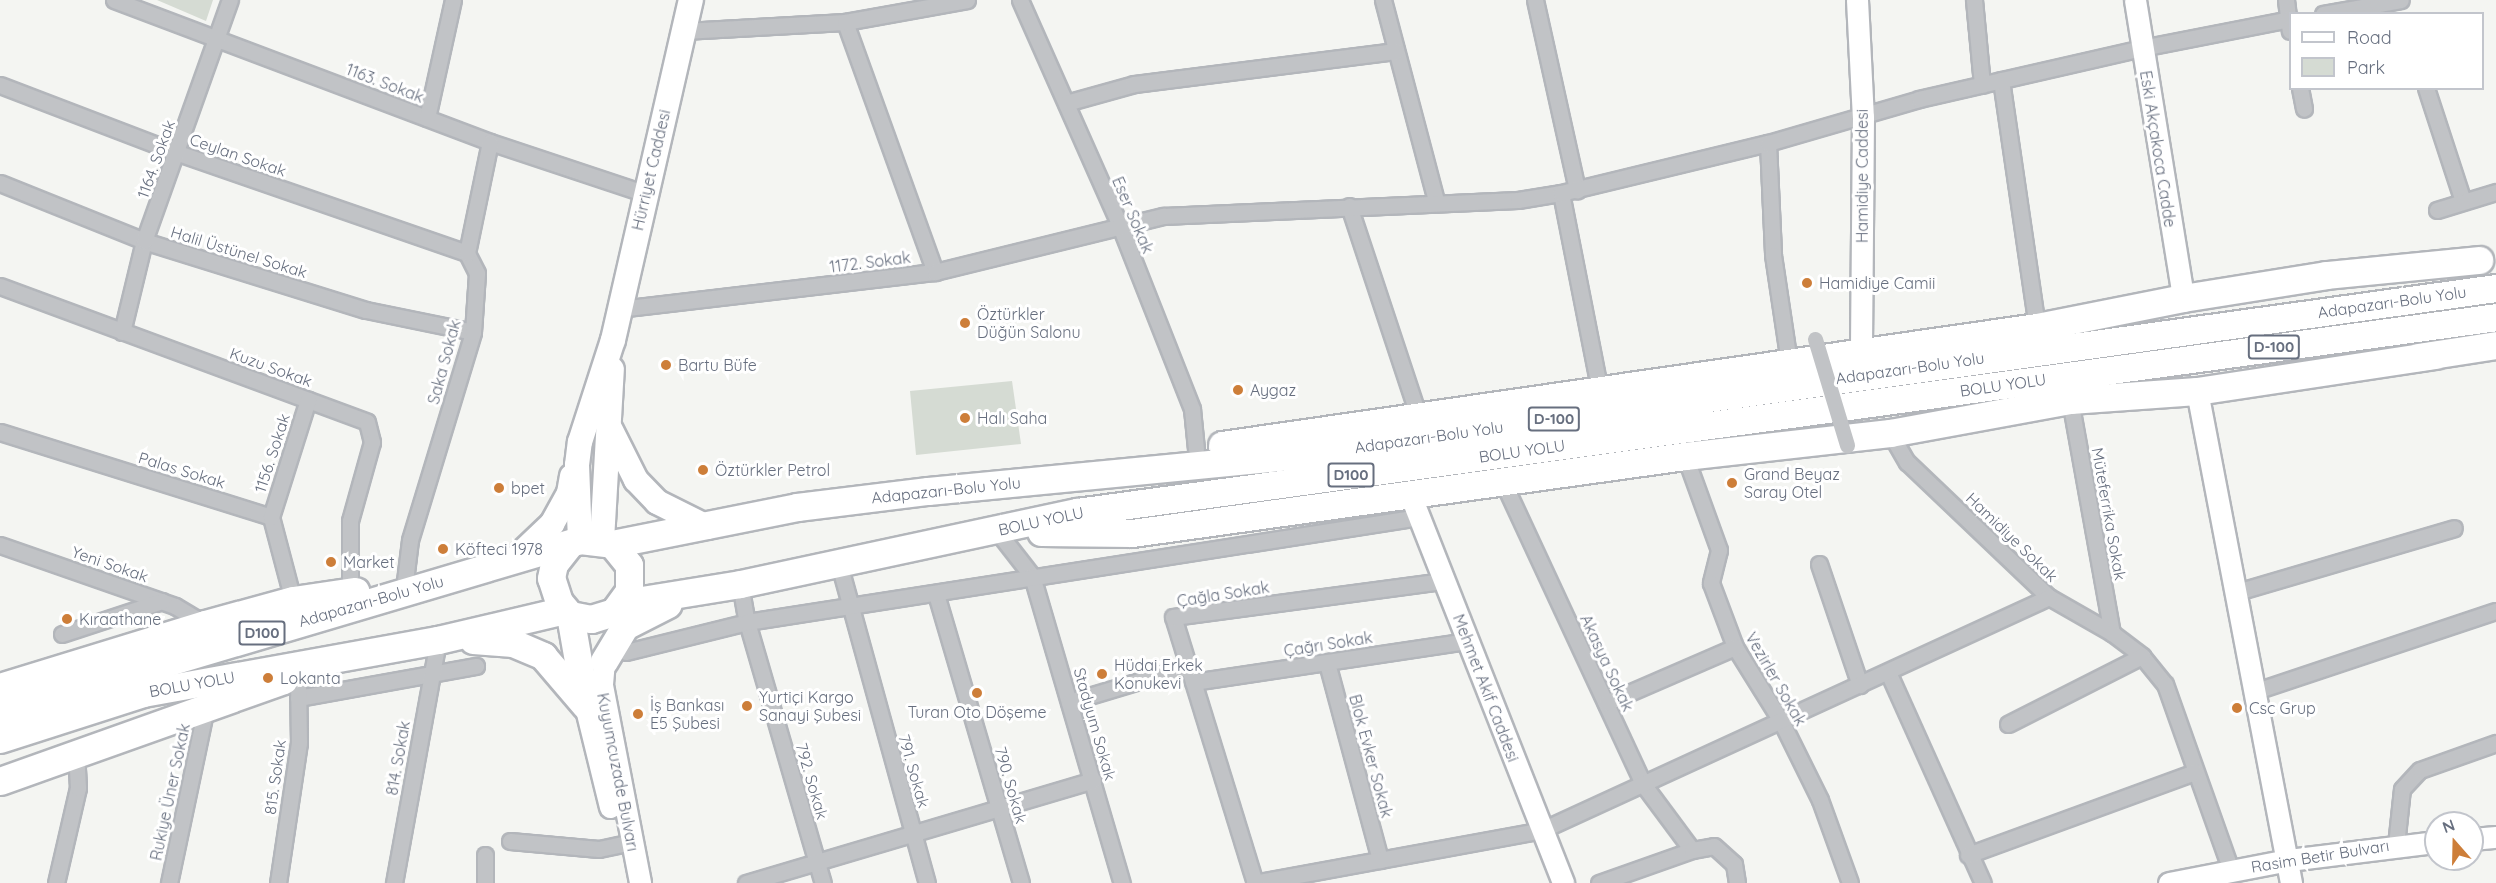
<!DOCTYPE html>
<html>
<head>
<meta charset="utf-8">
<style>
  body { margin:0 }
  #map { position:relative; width:2496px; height:883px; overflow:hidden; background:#f4f5f2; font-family:Quicksand,sans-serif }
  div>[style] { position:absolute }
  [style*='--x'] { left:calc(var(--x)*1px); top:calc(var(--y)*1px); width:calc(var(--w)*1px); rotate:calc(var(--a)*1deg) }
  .green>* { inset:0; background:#d5dbd3 }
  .roads { filter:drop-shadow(2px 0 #b3b6bb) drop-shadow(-2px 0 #b3b6bb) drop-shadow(0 2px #b3b6bb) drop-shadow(0 -2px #b3b6bb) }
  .street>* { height:15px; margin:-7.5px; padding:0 7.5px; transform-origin:7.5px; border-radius:7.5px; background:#c1c3c6 }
  .secondary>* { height:21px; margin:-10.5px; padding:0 10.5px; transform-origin:10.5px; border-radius:10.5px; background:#fff }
  .primary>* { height:24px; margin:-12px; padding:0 12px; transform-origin:12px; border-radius:12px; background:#fff }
  .highway>* { height:27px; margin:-13.5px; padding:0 13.5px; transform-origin:13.5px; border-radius:13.5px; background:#fff }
  .street-bridge>* { height:15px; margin:-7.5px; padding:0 7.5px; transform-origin:7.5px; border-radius:7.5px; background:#c1c3c6 }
  .dots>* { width:16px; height:16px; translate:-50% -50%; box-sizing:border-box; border:3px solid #fff; border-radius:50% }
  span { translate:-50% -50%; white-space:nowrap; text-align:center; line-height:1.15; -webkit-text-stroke:6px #fff; paint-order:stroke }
  .shield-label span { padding:2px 4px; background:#fff; border:2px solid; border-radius:4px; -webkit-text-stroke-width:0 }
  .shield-label { font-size:15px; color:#676f7f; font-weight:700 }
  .street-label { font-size:16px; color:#676f7f }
  .poi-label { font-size:16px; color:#676f7f }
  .left { translate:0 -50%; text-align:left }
  .legend { position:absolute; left:2289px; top:12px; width:195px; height:78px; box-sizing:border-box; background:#fff; border:2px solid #c2c5cc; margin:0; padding:8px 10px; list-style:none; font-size:18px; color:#676f7f }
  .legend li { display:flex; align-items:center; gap:12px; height:30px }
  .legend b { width:30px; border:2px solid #c2c5cc }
  .north { position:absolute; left:2424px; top:811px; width:60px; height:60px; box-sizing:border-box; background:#fff; border:2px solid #c2c5cc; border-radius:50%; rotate:340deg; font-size:16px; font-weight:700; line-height:24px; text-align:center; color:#676f7f }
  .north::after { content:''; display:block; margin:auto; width:21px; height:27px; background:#cd7e39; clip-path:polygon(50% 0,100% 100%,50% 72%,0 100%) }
</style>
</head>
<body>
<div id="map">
  <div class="green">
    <div style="clip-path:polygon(157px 0,213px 0,206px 21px)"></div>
    <div style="clip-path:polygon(1012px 381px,1021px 444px,916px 455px,910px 391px)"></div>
  </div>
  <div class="roads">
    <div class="street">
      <div style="--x:114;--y:0;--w:402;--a:20.7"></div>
      <div style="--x:490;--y:142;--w:164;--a:18.4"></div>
      <div style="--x:1020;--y:0;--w:247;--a:66.1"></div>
      <div style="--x:1120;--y:226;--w:197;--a:68.5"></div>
      <div style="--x:1192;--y:409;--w:40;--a:84.3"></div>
      <div style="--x:1383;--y:0;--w:208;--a:75.2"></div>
      <div style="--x:1535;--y:0;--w:195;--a:77.5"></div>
      <div style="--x:1974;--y:0;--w:85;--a:84.6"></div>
      <div style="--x:2286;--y:0;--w:31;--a:83"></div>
      <div style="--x:2323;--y:14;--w:79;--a:-10.2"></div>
      <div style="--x:845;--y:22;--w:266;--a:70.2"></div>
      <div style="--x:684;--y:31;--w:161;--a:-3.2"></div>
      <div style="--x:845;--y:22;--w:124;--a:-10.2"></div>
      <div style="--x:2001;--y:80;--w:250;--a:81.7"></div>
      <div style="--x:0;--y:85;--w:191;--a:20.9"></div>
      <div style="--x:178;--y:153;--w:306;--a:19.1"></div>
      <div style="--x:2300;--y:88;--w:21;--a:79"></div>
      <div style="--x:2426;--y:88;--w:119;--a:71.9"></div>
      <div style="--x:1066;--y:103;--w:71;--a:-15.6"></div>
      <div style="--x:1134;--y:84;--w:264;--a:-7.2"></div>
      <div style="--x:427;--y:118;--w:121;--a:-77.6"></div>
      <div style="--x:1768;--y:143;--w:112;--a:87.4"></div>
      <div style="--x:1773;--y:255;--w:108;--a:81.5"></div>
      <div style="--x:0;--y:183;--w:155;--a:21.9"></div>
      <div style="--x:144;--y:241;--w:232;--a:17.3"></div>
      <div style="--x:366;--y:310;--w:109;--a:11.6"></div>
      <div style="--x:1561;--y:193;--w:203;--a:78.9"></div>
      <div style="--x:1349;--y:206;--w:223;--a:71.7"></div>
      <div style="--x:2437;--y:210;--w:62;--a:-17"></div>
      <div style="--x:0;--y:286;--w:391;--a:20.3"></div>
      <div style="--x:367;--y:422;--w:21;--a:76"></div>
      <div style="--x:372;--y:442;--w:82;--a:105.6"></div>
      <div style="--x:350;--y:521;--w:70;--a:90"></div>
      <div style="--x:619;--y:309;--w:318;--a:-6.7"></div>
      <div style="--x:935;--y:272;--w:235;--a:-13.8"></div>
      <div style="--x:1163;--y:216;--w:355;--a:-2.6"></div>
      <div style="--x:1518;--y:200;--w:44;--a:-9.2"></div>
      <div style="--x:1561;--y:193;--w:213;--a:-13.6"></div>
      <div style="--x:1768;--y:143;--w:157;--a:-16.2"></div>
      <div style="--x:1919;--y:99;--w:229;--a:-12.9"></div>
      <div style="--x:2142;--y:48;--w:151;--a:-11.1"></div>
      <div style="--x:122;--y:332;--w:94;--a:-76.4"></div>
      <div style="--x:144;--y:241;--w:256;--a:-70.4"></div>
      <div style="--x:2070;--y:400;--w:237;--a:79.8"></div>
      <div style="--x:0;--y:432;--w:284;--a:17.4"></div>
      <div style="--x:271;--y:517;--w:86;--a:75.2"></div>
      <div style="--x:1890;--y:433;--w:34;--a:60"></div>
      <div style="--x:1907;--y:462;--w:196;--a:43.6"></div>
      <div style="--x:2049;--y:597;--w:73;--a:29.7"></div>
      <div style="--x:2112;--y:633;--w:38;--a:37"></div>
      <div style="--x:2142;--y:656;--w:36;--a:51"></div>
      <div style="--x:2165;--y:684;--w:197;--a:70.5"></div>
      <div style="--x:1685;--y:456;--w:100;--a:70.1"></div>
      <div style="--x:1719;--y:550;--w:34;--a:104"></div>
      <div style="--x:1711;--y:583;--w:68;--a:69.4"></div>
      <div style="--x:1735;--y:647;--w:87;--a:58.1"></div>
      <div style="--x:1781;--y:721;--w:88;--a:63.7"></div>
      <div style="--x:1820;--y:800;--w:88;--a:70.1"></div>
      <div style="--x:1503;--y:482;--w:333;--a:65.1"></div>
      <div style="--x:1643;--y:784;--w:82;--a:53.4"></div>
      <div style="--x:271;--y:517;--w:123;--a:-72.5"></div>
      <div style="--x:997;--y:531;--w:57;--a:52.1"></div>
      <div style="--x:1032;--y:576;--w:320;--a:73.7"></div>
      <div style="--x:0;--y:545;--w:185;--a:19.2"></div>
      <div style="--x:175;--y:606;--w:35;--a:31"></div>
      <div style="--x:839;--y:564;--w:331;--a:74.6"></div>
      <div style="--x:1819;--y:564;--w:128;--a:71.3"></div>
      <div style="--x:740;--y:584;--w:39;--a:80"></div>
      <div style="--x:747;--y:622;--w:272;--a:73.8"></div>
      <div style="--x:404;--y:589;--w:49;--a:-83"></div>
      <div style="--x:410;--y:540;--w:217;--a:-73.1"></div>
      <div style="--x:473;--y:332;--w:59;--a:-86.1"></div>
      <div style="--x:477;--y:273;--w:22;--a:-117"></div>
      <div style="--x:467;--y:253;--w:113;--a:-78.3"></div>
      <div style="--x:2237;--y:592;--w:226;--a:-16.4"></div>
      <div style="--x:936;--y:594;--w:301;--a:73.6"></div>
      <div style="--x:62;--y:634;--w:105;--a:-18.3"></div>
      <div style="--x:626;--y:652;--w:125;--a:-13.9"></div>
      <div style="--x:747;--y:622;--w:680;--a:-8.88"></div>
      <div style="--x:1327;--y:663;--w:204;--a:74.9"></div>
      <div style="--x:1888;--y:672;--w:231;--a:65.8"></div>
      <div style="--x:1193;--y:682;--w:278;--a:-8.5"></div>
      <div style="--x:2256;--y:691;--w:252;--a:-18.5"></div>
      <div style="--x:298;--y:698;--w:181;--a:-10.2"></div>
      <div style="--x:1069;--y:702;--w:125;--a:-16.7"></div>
      <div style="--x:1606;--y:703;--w:141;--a:-23.5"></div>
      <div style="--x:2008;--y:724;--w:150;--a:-26.9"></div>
      <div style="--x:510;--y:841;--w:89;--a:5.1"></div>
      <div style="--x:599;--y:849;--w:33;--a:-12"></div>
      <div style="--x:2396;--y:845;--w:56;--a:-83.9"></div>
      <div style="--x:2402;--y:789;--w:26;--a:-47"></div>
      <div style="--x:2420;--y:770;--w:81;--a:-19.6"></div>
      <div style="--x:485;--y:855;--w:28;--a:90"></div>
      <div style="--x:1968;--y:855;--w:242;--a:-20.1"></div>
      <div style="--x:56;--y:883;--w:98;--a:-77"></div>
      <div style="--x:78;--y:788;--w:34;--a:-93"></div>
      <div style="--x:169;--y:883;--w:179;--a:-78.1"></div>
      <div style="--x:278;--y:883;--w:142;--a:-81.5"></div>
      <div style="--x:299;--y:743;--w:67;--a:-90.9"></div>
      <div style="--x:394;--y:883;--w:247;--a:-79.7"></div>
      <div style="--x:746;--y:883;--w:362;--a:-16.5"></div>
      <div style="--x:1254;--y:883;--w:293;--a:-10.4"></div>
      <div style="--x:1542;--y:830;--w:558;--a:-24.68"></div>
      <div style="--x:1255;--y:883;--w:278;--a:-107.1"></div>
      <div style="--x:1173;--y:617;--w:273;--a:-7.6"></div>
      <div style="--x:1599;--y:883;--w:99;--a:-19.5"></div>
      <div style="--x:1692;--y:850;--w:22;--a:-10"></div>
      <div style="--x:1714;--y:846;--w:27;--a:42"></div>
      <div style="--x:1734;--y:864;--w:19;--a:81"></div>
    </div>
    <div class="secondary">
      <div style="--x:1857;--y:0;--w:117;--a:87.1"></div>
      <div style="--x:1863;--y:117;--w:235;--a:90.5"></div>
      <div style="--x:2135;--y:0;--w:302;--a:80.8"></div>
      <div style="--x:2197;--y:391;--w:501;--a:79.18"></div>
      <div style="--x:1410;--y:494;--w:418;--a:68.5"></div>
      <div style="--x:604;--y:661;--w:24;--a:95"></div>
      <div style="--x:602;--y:685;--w:202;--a:79.1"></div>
      <div style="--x:585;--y:705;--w:105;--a:76.2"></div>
      <div style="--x:2472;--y:839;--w:24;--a:-5"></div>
      <div style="--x:2169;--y:883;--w:122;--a:-10.9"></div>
      <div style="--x:2289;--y:860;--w:148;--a:-7"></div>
    </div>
    <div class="primary">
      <div style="--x:611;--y:430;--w:56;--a:63.4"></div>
      <div style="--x:636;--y:480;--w:30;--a:46"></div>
      <div style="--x:657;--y:502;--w:56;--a:26.6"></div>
      <div style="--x:580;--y:540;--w:75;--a:-92.3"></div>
      <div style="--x:577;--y:465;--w:23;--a:-83"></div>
      <div style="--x:580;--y:442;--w:107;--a:-72.1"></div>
      <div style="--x:613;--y:340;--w:349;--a:-77.1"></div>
      <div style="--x:602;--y:540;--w:171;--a:-86.7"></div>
      <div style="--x:513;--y:561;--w:54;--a:-43.5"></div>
      <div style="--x:552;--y:524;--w:35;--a:-61"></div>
      <div style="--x:569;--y:493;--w:17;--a:-80"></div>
    </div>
    <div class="highway">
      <div style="--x:2418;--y:357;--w:79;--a:-8.7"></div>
      <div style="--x:1222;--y:445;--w:823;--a:-8.24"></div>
      <div style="--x:2037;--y:327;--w:149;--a:-11.2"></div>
      <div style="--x:2183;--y:298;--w:145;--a:-9.1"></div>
      <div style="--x:2326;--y:275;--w:154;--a:-5.6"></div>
      <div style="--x:1041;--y:532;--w:91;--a:0.6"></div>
      <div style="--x:1132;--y:533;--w:558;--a:-7.93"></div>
      <div style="--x:1685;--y:456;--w:206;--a:-6.4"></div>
      <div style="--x:1890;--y:433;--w:183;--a:-10.4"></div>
      <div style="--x:2070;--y:400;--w:127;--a:-4.1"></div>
      <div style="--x:2197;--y:391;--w:241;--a:-8.6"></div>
      <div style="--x:612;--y:544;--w:189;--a:-11.3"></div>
      <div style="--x:797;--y:507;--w:132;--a:-7"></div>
      <div style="--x:928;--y:491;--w:374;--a:-5.5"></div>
      <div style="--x:1300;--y:455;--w:1208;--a:-7.95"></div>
      <div style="--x:623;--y:603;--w:119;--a:-9.2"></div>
      <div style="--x:740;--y:584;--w:345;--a:-12.1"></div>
      <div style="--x:1077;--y:512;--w:1432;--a:-7.82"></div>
      <div style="--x:570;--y:615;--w:87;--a:80.1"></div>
      <div style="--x:473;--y:640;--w:40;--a:4.3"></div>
      <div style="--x:513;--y:643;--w:33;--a:23"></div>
      <div style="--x:543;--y:656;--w:65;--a:49.4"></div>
      <div style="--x:604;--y:661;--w:41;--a:-59"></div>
      <div style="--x:625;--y:626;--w:48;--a:-27.1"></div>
      <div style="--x:0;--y:687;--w:214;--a:-17.1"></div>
      <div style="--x:205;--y:624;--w:91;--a:-15.3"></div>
      <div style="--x:293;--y:600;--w:63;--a:-8.3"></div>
      <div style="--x:0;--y:712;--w:605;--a:-16.52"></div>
      <div style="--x:580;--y:540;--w:32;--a:7"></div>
      <div style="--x:612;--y:544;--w:27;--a:51"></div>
      <div style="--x:629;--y:565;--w:26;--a:90"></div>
      <div style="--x:629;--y:591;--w:26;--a:126"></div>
      <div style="--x:614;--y:612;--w:24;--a:163"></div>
      <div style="--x:591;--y:619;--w:21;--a:-169"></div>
      <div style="--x:570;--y:615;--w:17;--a:-130"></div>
      <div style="--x:559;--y:602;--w:25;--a:-108"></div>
      <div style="--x:551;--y:578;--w:14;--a:-78"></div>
      <div style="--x:554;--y:564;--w:24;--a:-52"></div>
      <div style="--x:0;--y:739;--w:150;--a:-17.8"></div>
      <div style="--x:143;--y:693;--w:300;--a:-10.2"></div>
      <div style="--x:438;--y:640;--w:130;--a:-13.3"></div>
      <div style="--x:0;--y:781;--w:301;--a:-19.6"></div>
    </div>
  </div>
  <div class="street-bridge">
    <div style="--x:1815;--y:339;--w:111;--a:73.2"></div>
  </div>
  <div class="dots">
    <div style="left:1807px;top:283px;background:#cd7e39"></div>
    <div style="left:965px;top:323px;background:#cd7e39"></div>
    <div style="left:666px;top:365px;background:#cd7e39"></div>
    <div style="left:1238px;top:390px;background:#cd7e39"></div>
    <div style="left:965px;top:418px;background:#cd7e39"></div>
    <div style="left:703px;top:470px;background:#cd7e39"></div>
    <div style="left:1732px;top:483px;background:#cd7e39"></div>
    <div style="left:499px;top:488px;background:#cd7e39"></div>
    <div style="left:443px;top:549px;background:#cd7e39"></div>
    <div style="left:331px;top:562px;background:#cd7e39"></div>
    <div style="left:67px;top:619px;background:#cd7e39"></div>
    <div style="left:1102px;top:674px;background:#cd7e39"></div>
    <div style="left:268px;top:678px;background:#cd7e39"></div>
    <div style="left:977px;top:693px;background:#cd7e39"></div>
    <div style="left:747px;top:706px;background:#cd7e39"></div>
    <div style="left:2237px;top:708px;background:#cd7e39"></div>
    <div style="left:638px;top:714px;background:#cd7e39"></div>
  </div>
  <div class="shield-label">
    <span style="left:2274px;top:347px">D-100</span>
    <span style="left:1554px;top:419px">D-100</span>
    <span style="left:1351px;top:475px">D100</span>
    <span style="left:262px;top:633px">D100</span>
  </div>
  <div class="street-label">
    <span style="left:385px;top:83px;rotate:21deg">1163. Sokak</span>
    <span style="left:2158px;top:149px;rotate:81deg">Eski Akçakoca Cadde</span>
    <span style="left:238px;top:155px;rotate:19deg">Ceylan Sokak</span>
    <span style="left:156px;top:159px;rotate:-70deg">1164. Sokak</span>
    <span style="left:651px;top:170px;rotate:-77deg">Hürriyet Caddesi</span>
    <span style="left:1862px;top:176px;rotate:-90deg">Hamidiye Caddesi</span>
    <span style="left:1133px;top:215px;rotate:67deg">Eser Sokak</span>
    <span style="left:239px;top:252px;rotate:17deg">Halil Üstünel Sokak</span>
    <span style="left:870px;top:262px;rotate:-7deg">1172. Sokak</span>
    <span style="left:2392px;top:302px;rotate:-8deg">Adapazarı-Bolu Yolu</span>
    <span style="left:444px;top:362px;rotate:-75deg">Saka Sokak</span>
    <span style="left:271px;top:367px;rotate:20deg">Kuzu Sokak</span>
    <span style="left:1910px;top:368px;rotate:-8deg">Adapazarı-Bolu Yolu</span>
    <span style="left:2003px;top:385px;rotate:-8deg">BOLU YOLU</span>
    <span style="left:1429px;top:437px;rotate:-8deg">Adapazarı-Bolu Yolu</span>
    <span style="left:1522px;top:451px;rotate:-8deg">BOLU YOLU</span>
    <span style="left:272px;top:453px;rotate:-72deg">1156. Sokak</span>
    <span style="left:182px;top:470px;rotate:17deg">Palas Sokak</span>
    <span style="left:946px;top:490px;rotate:-6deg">Adapazarı-Bolu Yolu</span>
    <span style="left:2109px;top:514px;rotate:80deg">Müteferrika Sokak</span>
    <span style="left:1041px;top:521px;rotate:-12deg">BOLU YOLU</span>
    <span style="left:2012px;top:537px;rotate:44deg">Hamidiye Sokak</span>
    <span style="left:110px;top:564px;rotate:19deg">Yeni Sokak</span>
    <span style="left:1223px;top:594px;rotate:-9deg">Çağla Sokak</span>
    <span style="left:371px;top:601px;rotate:-16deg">Adapazarı-Bolu Yolu</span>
    <span style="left:1328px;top:644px;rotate:-9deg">Çağrı Sokak</span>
    <span style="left:1607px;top:663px;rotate:65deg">Akasya Sokak</span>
    <span style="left:1776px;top:679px;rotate:60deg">Vezirler Sokak</span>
    <span style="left:192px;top:684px;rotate:-10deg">BOLU YOLU</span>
    <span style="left:1486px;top:688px;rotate:69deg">Mehmet Akif Caddesi</span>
    <span style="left:1095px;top:724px;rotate:74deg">Stadyum Sokak</span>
    <span style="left:1371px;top:756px;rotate:75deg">Blok Evker Sokak</span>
    <span style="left:398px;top:758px;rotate:-80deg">814. Sokak</span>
    <span style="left:914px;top:771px;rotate:74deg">791. Sokak</span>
    <span style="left:618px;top:772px;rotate:79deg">Kuyumcuzade Bulvarı</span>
    <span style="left:275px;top:777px;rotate:-82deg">815. Sokak</span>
    <span style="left:812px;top:781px;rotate:74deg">792. Sokak</span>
    <span style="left:1011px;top:785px;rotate:74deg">790. Sokak</span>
    <span style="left:170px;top:792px;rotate:-78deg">Rukiye Üner Sokak</span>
    <span style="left:2320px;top:856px;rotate:-9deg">Rasim Betir Bulvarı</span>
  </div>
  <div class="poi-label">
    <span class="left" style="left:1819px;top:283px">Hamidiye Camii</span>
    <span class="left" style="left:977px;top:323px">Öztürkler<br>Düğün Salonu</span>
    <span class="left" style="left:678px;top:365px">Bartu Büfe</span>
    <span class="left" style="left:1250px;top:390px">Aygaz</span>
    <span class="left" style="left:977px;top:418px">Halı Saha</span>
    <span class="left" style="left:715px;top:470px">Öztürkler Petrol</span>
    <span class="left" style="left:1744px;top:483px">Grand Beyaz<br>Saray Otel</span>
    <span class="left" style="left:511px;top:488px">bpet</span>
    <span class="left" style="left:455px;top:549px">Köfteci 1978</span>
    <span class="left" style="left:343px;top:562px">Market</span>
    <span class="left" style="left:79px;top:619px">Kıraathane</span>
    <span class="left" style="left:1114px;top:674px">Hüdai Erkek<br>Konukevi</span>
    <span class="left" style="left:280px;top:678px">Lokanta</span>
    <span class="left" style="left:759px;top:706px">Yurtiçi Kargo<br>Sanayi Şubesi</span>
    <span class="left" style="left:650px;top:714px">İş Bankası<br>E5 Şubesi</span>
    <span class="left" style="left:2249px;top:708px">Csc Grup</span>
    <span style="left:977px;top:712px">Turan Oto Döşeme</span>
  </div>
  <ul class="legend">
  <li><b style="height:8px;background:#fff"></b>Road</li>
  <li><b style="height:16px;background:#d5dbd3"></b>Park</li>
  </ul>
  <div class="north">N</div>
</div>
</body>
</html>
